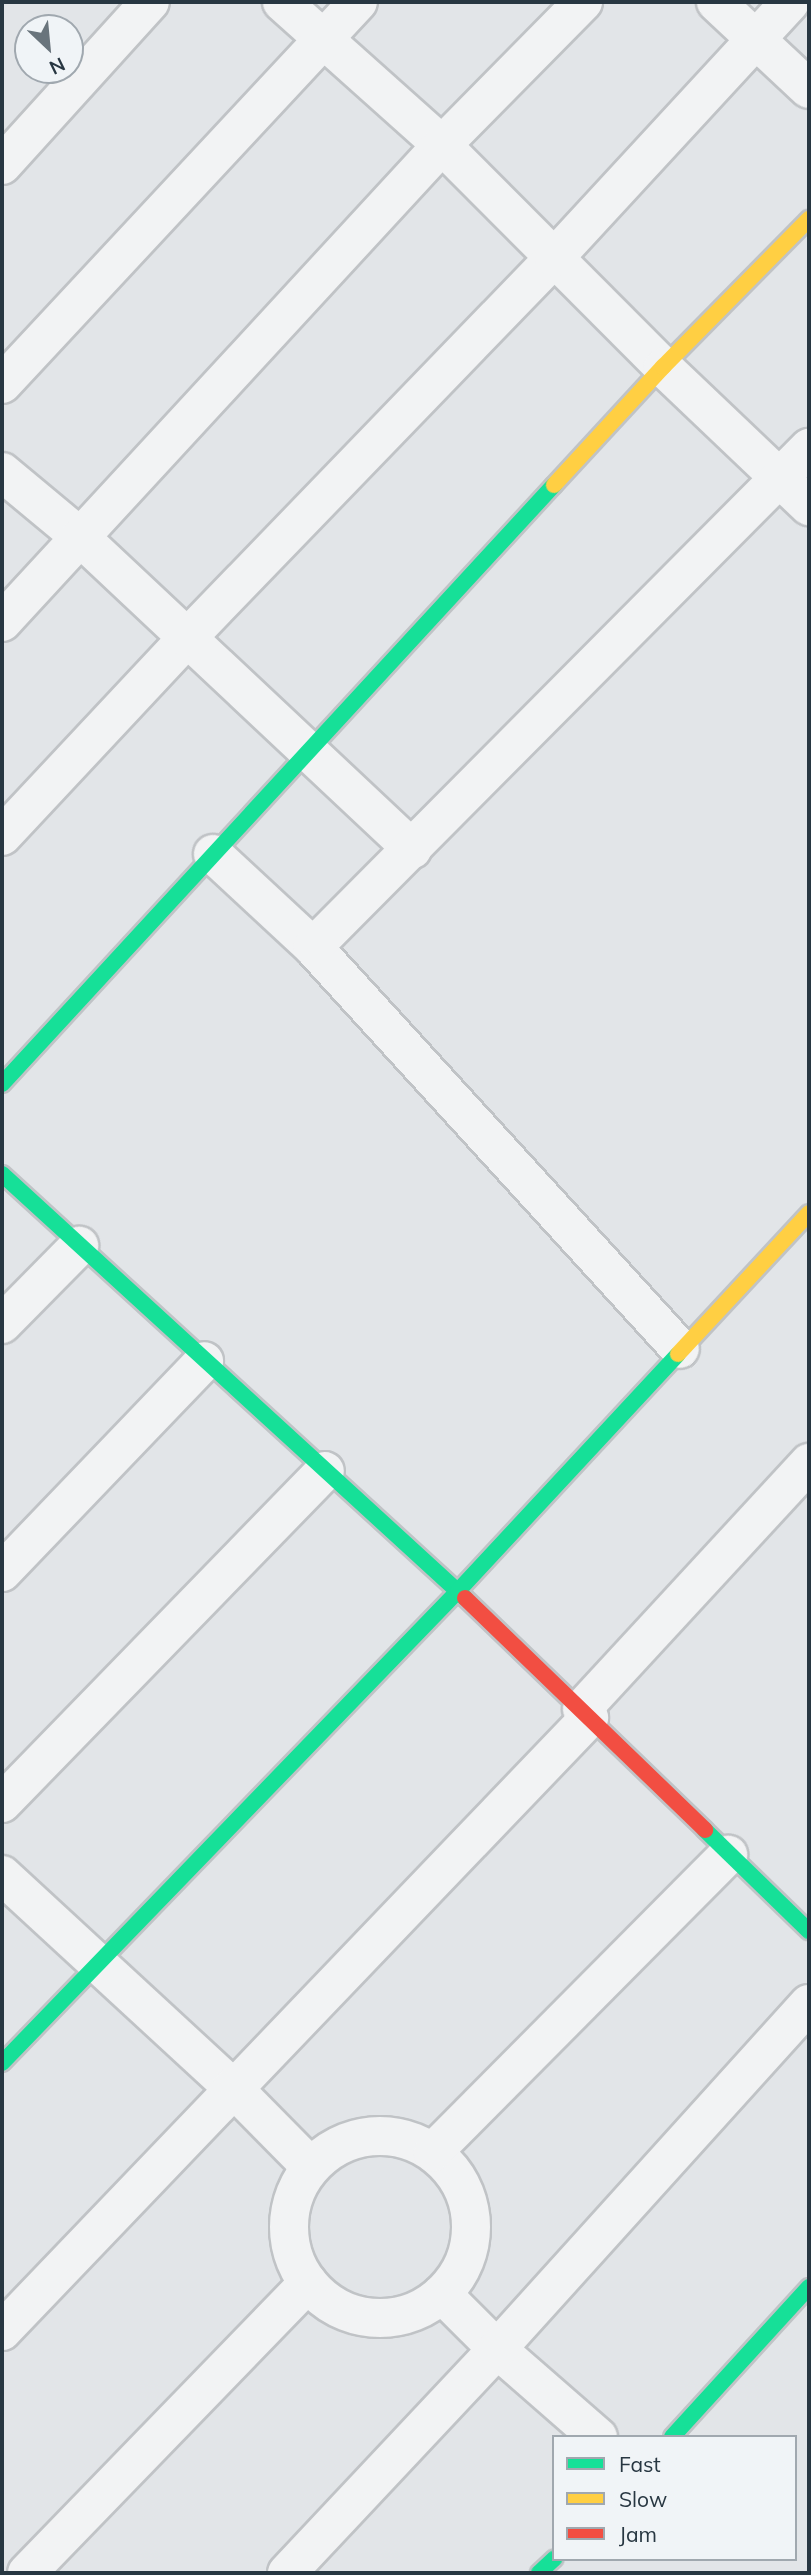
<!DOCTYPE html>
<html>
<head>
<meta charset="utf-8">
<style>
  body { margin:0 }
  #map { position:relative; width:811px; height:2575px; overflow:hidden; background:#e2e5e8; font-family:Mulish,sans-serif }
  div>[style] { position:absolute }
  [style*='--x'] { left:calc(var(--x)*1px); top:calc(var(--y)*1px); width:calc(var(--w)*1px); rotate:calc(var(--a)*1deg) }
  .roads { filter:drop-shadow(2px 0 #c0c3c6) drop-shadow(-2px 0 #c0c3c6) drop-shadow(0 2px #c0c3c6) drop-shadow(0 -2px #c0c3c6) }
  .street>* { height:38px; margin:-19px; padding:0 19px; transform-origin:19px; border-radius:19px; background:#f2f3f4 }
  .street>.ring { margin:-19px; padding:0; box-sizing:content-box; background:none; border:38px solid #f2f3f4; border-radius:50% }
  .fast>* { height:16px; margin:-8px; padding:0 8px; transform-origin:8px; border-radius:8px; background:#16e098 }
  .slow>* { height:16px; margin:-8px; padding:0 8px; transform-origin:8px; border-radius:8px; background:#ffcf43 }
  .jam>* { height:16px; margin:-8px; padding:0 8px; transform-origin:8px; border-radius:8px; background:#f24e42 }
  span { translate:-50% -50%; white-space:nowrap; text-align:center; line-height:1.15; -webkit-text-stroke:7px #f0f4f7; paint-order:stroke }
  .frame { position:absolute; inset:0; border:4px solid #283742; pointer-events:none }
  .legend { position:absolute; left:552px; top:2435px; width:245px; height:126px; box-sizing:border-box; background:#f0f4f7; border:2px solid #a0a8af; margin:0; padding:9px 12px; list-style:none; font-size:21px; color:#283742 }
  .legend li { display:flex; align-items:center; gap:14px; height:35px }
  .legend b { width:35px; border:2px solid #a0a8af }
  .north { position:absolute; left:14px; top:14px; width:70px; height:70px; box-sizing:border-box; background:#f0f4f7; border:2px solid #a0a8af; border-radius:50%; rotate:154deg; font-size:19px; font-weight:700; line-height:28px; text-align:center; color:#283742 }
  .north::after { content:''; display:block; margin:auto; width:24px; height:32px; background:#69747c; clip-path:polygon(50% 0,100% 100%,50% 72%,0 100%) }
</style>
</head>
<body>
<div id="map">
  <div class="roads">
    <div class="street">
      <div style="--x:282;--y:2;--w:215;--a:41.8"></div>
      <div style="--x:442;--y:145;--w:313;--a:45.1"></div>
      <div style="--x:663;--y:367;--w:202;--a:43.6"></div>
      <div style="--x:716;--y:2;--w:127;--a:43.1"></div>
      <div style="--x:2;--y:165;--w:220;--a:-47.8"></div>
      <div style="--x:2;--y:384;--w:522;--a:-47.02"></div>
      <div style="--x:2;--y:472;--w:102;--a:39.8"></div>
      <div style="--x:80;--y:537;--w:456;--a:43.2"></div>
      <div style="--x:2;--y:622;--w:649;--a:-47.31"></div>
      <div style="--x:442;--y:145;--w:201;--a:-45.4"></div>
      <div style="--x:2;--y:836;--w:271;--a:-46.9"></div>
      <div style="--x:187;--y:638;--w:528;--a:-46"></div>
      <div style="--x:554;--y:258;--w:348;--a:-47.3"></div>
      <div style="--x:213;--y:854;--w:137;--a:42.9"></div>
      <div style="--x:313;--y:947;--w:544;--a:47.61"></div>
      <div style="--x:313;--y:947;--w:704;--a:-45.17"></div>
      <div style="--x:2;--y:1324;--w:110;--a:-45.4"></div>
      <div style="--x:2;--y:1572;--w:292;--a:-46.2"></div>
      <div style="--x:582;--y:1709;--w:335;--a:-47.3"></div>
      <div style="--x:2;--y:1803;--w:463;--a:-45.8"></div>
      <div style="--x:2;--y:1875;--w:313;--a:42.7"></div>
      <div style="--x:232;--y:2087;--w:112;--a:45.4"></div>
      <div class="ring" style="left:289px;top:2136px;width:144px;height:144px"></div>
      <div style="--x:433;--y:2152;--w:419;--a:-45.2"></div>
      <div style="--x:442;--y:2294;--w:78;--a:45"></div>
      <div style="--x:497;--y:2349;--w:134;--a:41.1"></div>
      <div style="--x:2;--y:2331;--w:849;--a:-46.24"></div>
      <div style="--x:27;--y:2573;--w:404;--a:-45.9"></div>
      <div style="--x:287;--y:2573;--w:307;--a:-46.8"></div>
      <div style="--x:497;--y:2349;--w:465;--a:-47.9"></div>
    </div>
    <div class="fast">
      <div style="--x:2;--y:1084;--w:815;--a:-47.34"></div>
      <div style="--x:2;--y:1174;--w:628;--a:42.48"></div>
      <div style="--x:705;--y:1830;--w:145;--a:44.2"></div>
      <div style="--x:2;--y:2063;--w:656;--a:-45.99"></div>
      <div style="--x:458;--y:1591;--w:323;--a:-47.1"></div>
      <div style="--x:672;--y:2437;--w:203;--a:-47.6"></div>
      <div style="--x:539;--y:2573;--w:21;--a:-43"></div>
    </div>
    <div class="slow">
      <div style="--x:554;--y:485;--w:161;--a:-47.3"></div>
      <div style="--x:663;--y:367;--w:208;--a:-45.4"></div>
      <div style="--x:678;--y:1354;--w:192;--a:-47.1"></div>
    </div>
    <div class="jam">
      <div style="--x:465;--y:1598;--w:334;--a:44"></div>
    </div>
  </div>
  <div class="frame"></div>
  <ul class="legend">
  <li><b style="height:9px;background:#16e098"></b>Fast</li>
  <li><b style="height:9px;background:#ffcf43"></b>Slow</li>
  <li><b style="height:9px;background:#f24e42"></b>Jam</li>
  </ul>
  <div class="north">N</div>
</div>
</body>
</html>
